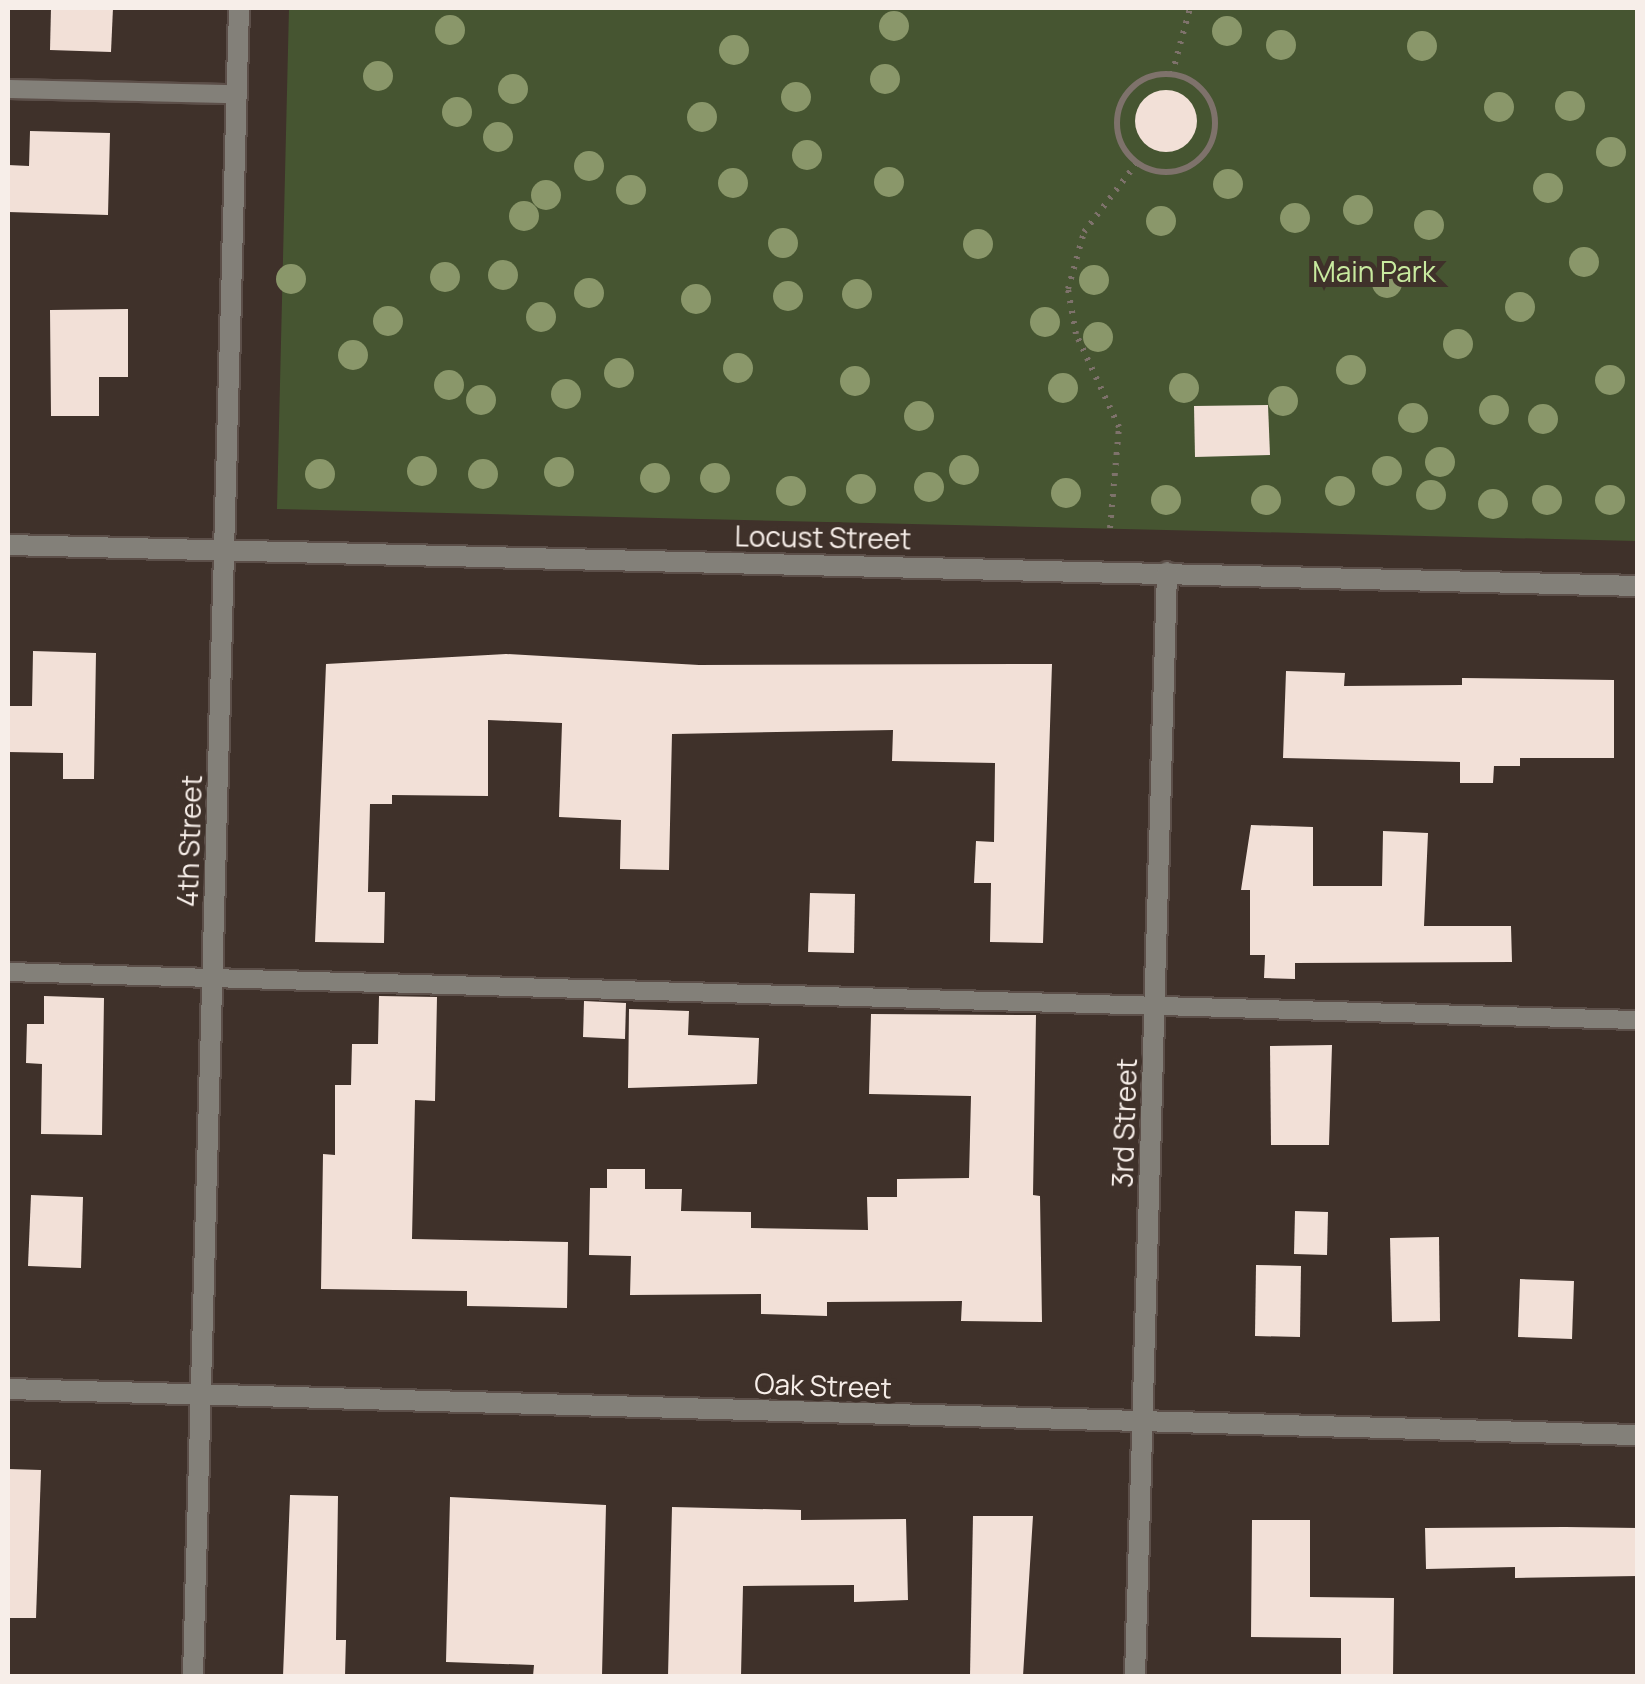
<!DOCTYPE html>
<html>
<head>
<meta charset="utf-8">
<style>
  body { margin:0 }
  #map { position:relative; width:1645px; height:1684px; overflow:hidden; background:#3f312a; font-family:Manrope,sans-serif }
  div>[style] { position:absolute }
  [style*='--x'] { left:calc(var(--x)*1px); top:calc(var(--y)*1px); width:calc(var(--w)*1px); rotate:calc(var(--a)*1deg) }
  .green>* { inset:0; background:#465531 }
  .building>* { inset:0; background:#f2e0d7 }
  .round { border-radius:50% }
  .path>* { height:6px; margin-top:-3px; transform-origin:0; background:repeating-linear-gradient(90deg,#7e726b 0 2.5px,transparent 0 10.5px) }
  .path>.ring { margin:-3px; padding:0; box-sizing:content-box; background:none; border:6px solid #7e726b; border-radius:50% }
  .roads { filter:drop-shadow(2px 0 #5c4f49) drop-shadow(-2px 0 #5c4f49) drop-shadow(0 2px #5c4f49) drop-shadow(0 -2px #5c4f49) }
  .service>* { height:18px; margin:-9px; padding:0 9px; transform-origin:9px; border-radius:9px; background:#838079 }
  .minor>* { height:20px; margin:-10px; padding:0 10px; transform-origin:10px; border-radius:10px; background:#838079 }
  .trees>* { width:30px; height:30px; margin:-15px; border-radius:50%; background:#8a976a }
  span { translate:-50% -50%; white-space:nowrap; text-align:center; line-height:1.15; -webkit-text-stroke:10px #3f312a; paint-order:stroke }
  .park-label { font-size:28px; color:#c8ea9f }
  .street-label { font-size:28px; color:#f7eee9 }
  .frame { position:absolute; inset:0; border:10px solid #f7eee9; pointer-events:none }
</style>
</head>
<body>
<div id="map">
  <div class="green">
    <div style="clip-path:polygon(289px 8px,1637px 8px,1637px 541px,277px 509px)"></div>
  </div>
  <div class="building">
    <div style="clip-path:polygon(51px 8px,113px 8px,111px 52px,50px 50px)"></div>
    <div class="round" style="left:1135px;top:90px;width:62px;height:62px"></div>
    <div style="clip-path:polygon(30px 131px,110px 133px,108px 215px,8px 212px,8px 165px,29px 166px)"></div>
    <div style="clip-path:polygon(128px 309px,128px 377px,99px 377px,99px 416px,51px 416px,50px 310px)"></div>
    <div style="clip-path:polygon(1268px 405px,1270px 455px,1195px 457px,1194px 406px)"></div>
    <div style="clip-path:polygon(33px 651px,96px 653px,94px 779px,63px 779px,63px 753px,8px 752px,9px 706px,32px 706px)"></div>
    <div style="clip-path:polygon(506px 654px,699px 665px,1052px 664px,1043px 943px,990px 942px,991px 883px,974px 883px,976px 841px,994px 842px,995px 763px,892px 761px,893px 730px,672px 734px,669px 870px,620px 869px,621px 820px,559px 817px,562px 723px,488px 720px,488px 796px,392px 795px,392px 804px,370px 804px,368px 892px,385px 892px,384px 943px,315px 942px,326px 664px)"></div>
    <div style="clip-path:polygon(1286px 671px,1345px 673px,1344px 686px,1462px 685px,1462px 678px,1614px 680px,1614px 758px,1520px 758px,1520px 766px,1494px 766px,1493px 783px,1460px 783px,1460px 762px,1283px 758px)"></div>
    <div style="clip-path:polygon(1251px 825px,1313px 827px,1313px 886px,1382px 886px,1383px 831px,1428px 833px,1424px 926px,1511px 926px,1512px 962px,1295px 963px,1295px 979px,1264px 978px,1265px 955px,1250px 955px,1250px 890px,1241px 890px)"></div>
    <div style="clip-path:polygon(810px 893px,855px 894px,854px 953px,808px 952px)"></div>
    <div style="clip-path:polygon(44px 996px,104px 998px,102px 1135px,41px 1134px,42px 1064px,26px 1063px,27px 1024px,44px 1024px)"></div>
    <div style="clip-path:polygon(379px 996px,437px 997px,435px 1101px,415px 1100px,412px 1239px,568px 1242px,567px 1308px,467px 1306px,467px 1291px,321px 1289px,323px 1154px,335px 1155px,335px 1085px,351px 1085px,352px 1044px,378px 1044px)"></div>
    <div style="clip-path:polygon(584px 1001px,626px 1003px,625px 1039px,583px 1037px)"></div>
    <div style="clip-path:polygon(629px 1009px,689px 1011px,688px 1035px,759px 1038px,757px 1084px,628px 1088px)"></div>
    <div style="clip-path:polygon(871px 1014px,1036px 1015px,1033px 1195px,1040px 1196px,1042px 1322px,961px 1321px,962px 1301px,827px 1302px,827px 1316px,761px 1314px,761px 1294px,630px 1295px,631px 1256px,589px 1255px,590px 1188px,607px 1188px,607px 1169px,645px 1169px,645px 1189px,682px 1189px,681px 1211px,751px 1212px,751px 1228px,868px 1230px,867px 1197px,897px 1197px,897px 1179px,969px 1178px,971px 1096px,869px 1094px)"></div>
    <div style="clip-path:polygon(1332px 1045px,1329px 1145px,1271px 1145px,1270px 1046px)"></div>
    <div style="clip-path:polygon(31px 1195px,83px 1197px,81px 1268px,28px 1266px)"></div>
    <div style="clip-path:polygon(1295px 1211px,1328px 1212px,1327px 1255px,1294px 1254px)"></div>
    <div style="clip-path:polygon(1439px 1237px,1440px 1321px,1392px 1322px,1390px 1238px)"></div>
    <div style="clip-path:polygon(1256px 1265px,1301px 1266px,1300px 1337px,1255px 1336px)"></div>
    <div style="clip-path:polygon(1520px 1279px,1574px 1281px,1572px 1339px,1518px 1337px)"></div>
    <div style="clip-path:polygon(8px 1469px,41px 1470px,36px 1618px,8px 1618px)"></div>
    <div style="clip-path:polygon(290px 1495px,338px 1496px,336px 1640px,346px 1640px,345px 1676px,283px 1676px)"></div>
    <div style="clip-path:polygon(450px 1497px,606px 1505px,602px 1676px,533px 1676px,534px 1665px,446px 1662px)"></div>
    <div style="clip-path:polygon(672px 1507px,801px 1510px,801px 1520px,906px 1519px,908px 1600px,854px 1602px,854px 1585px,743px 1586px,741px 1676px,668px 1676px)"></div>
    <div style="clip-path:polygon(973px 1516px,1033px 1516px,1023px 1676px,970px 1676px)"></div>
    <div style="clip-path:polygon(1252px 1520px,1310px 1520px,1310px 1597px,1394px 1598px,1393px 1676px,1341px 1676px,1341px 1638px,1251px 1637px)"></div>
    <div style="clip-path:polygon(1565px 1527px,1638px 1528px,1638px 1576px,1515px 1578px,1515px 1567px,1426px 1569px,1425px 1528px)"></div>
  </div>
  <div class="path">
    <div class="ring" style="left:1117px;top:74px;width:92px;height:92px"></div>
    <div style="--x:1172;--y:74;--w:68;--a:-74.7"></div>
    <div style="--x:1110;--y:528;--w:101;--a:-84.9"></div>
    <div style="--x:1119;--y:427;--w:102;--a:-114.8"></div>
    <div style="--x:1076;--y:334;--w:46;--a:-100.1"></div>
    <div style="--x:1068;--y:289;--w:59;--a:-74.3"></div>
    <div style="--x:1084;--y:232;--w:86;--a:-52.6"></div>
  </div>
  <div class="roads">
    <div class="service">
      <div style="--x:8;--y:89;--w:229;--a:1.3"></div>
      <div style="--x:8;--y:972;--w:1631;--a:1.69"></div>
    </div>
    <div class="minor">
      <div style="--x:8;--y:545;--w:1631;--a:1.44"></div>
      <div style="--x:8;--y:1389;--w:1631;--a:1.62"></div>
      <div style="--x:193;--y:1676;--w:1669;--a:-88.42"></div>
      <div style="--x:1135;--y:1676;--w:1104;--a:-88.34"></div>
    </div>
  </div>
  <div class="trees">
    <div style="left:894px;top:26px"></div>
    <div style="left:450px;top:30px"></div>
    <div style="left:1227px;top:31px"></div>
    <div style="left:1281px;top:45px"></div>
    <div style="left:1422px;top:46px"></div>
    <div style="left:734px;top:50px"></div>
    <div style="left:378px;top:76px"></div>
    <div style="left:885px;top:79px"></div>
    <div style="left:513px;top:89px"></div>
    <div style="left:796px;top:97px"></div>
    <div style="left:1570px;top:106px"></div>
    <div style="left:1499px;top:107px"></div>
    <div style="left:457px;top:112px"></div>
    <div style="left:702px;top:117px"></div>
    <div style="left:498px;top:137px"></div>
    <div style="left:1611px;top:152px"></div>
    <div style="left:807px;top:155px"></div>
    <div style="left:589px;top:166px"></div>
    <div style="left:889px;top:182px"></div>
    <div style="left:733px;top:183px"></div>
    <div style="left:1228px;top:184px"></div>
    <div style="left:1548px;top:188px"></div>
    <div style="left:631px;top:190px"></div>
    <div style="left:546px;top:195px"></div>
    <div style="left:1358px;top:210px"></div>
    <div style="left:524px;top:216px"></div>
    <div style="left:1295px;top:218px"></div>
    <div style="left:1161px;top:221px"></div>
    <div style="left:1429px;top:225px"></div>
    <div style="left:783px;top:243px"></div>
    <div style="left:978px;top:244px"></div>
    <div style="left:1584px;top:262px"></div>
    <div style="left:503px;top:275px"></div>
    <div style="left:445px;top:277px"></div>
    <div style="left:291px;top:279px"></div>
    <div style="left:1094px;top:280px"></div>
    <div style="left:1387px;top:283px"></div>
    <div style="left:589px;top:293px"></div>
    <div style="left:857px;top:294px"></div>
    <div style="left:788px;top:296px"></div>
    <div style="left:696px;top:299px"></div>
    <div style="left:1520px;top:307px"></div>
    <div style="left:541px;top:317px"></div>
    <div style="left:388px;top:321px"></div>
    <div style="left:1045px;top:322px"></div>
    <div style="left:1098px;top:337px"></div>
    <div style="left:1458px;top:344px"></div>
    <div style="left:353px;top:355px"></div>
    <div style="left:738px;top:368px"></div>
    <div style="left:1351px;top:370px"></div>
    <div style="left:619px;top:373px"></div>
    <div style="left:1610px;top:380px"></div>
    <div style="left:855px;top:381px"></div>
    <div style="left:449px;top:385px"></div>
    <div style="left:1063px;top:388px"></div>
    <div style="left:1184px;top:388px"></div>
    <div style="left:566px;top:394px"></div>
    <div style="left:481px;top:400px"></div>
    <div style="left:1283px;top:401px"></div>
    <div style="left:1494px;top:410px"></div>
    <div style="left:919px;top:416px"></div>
    <div style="left:1413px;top:418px"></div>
    <div style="left:1543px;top:419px"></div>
    <div style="left:1440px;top:462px"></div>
    <div style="left:964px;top:470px"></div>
    <div style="left:422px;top:471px"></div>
    <div style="left:1387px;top:471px"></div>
    <div style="left:559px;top:472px"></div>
    <div style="left:320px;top:474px"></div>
    <div style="left:483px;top:474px"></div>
    <div style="left:655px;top:478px"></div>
    <div style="left:715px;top:478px"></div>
    <div style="left:929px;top:487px"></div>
    <div style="left:861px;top:489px"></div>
    <div style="left:791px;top:491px"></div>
    <div style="left:1340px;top:491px"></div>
    <div style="left:1066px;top:493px"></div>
    <div style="left:1431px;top:495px"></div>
    <div style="left:1166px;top:500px"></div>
    <div style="left:1266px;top:500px"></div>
    <div style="left:1547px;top:500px"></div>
    <div style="left:1610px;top:500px"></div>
    <div style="left:1493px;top:504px"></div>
  </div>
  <div class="park-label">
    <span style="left:1374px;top:271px">Main Park</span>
  </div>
  <div class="street-label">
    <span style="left:823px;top:537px;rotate:1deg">Locust Street</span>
    <span style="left:189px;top:841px;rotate:-88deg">4th Street</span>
    <span style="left:1124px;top:1123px;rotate:-88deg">3rd Street</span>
    <span style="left:823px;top:1385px;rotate:2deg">Oak Street</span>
  </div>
  <div class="frame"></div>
</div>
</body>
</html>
